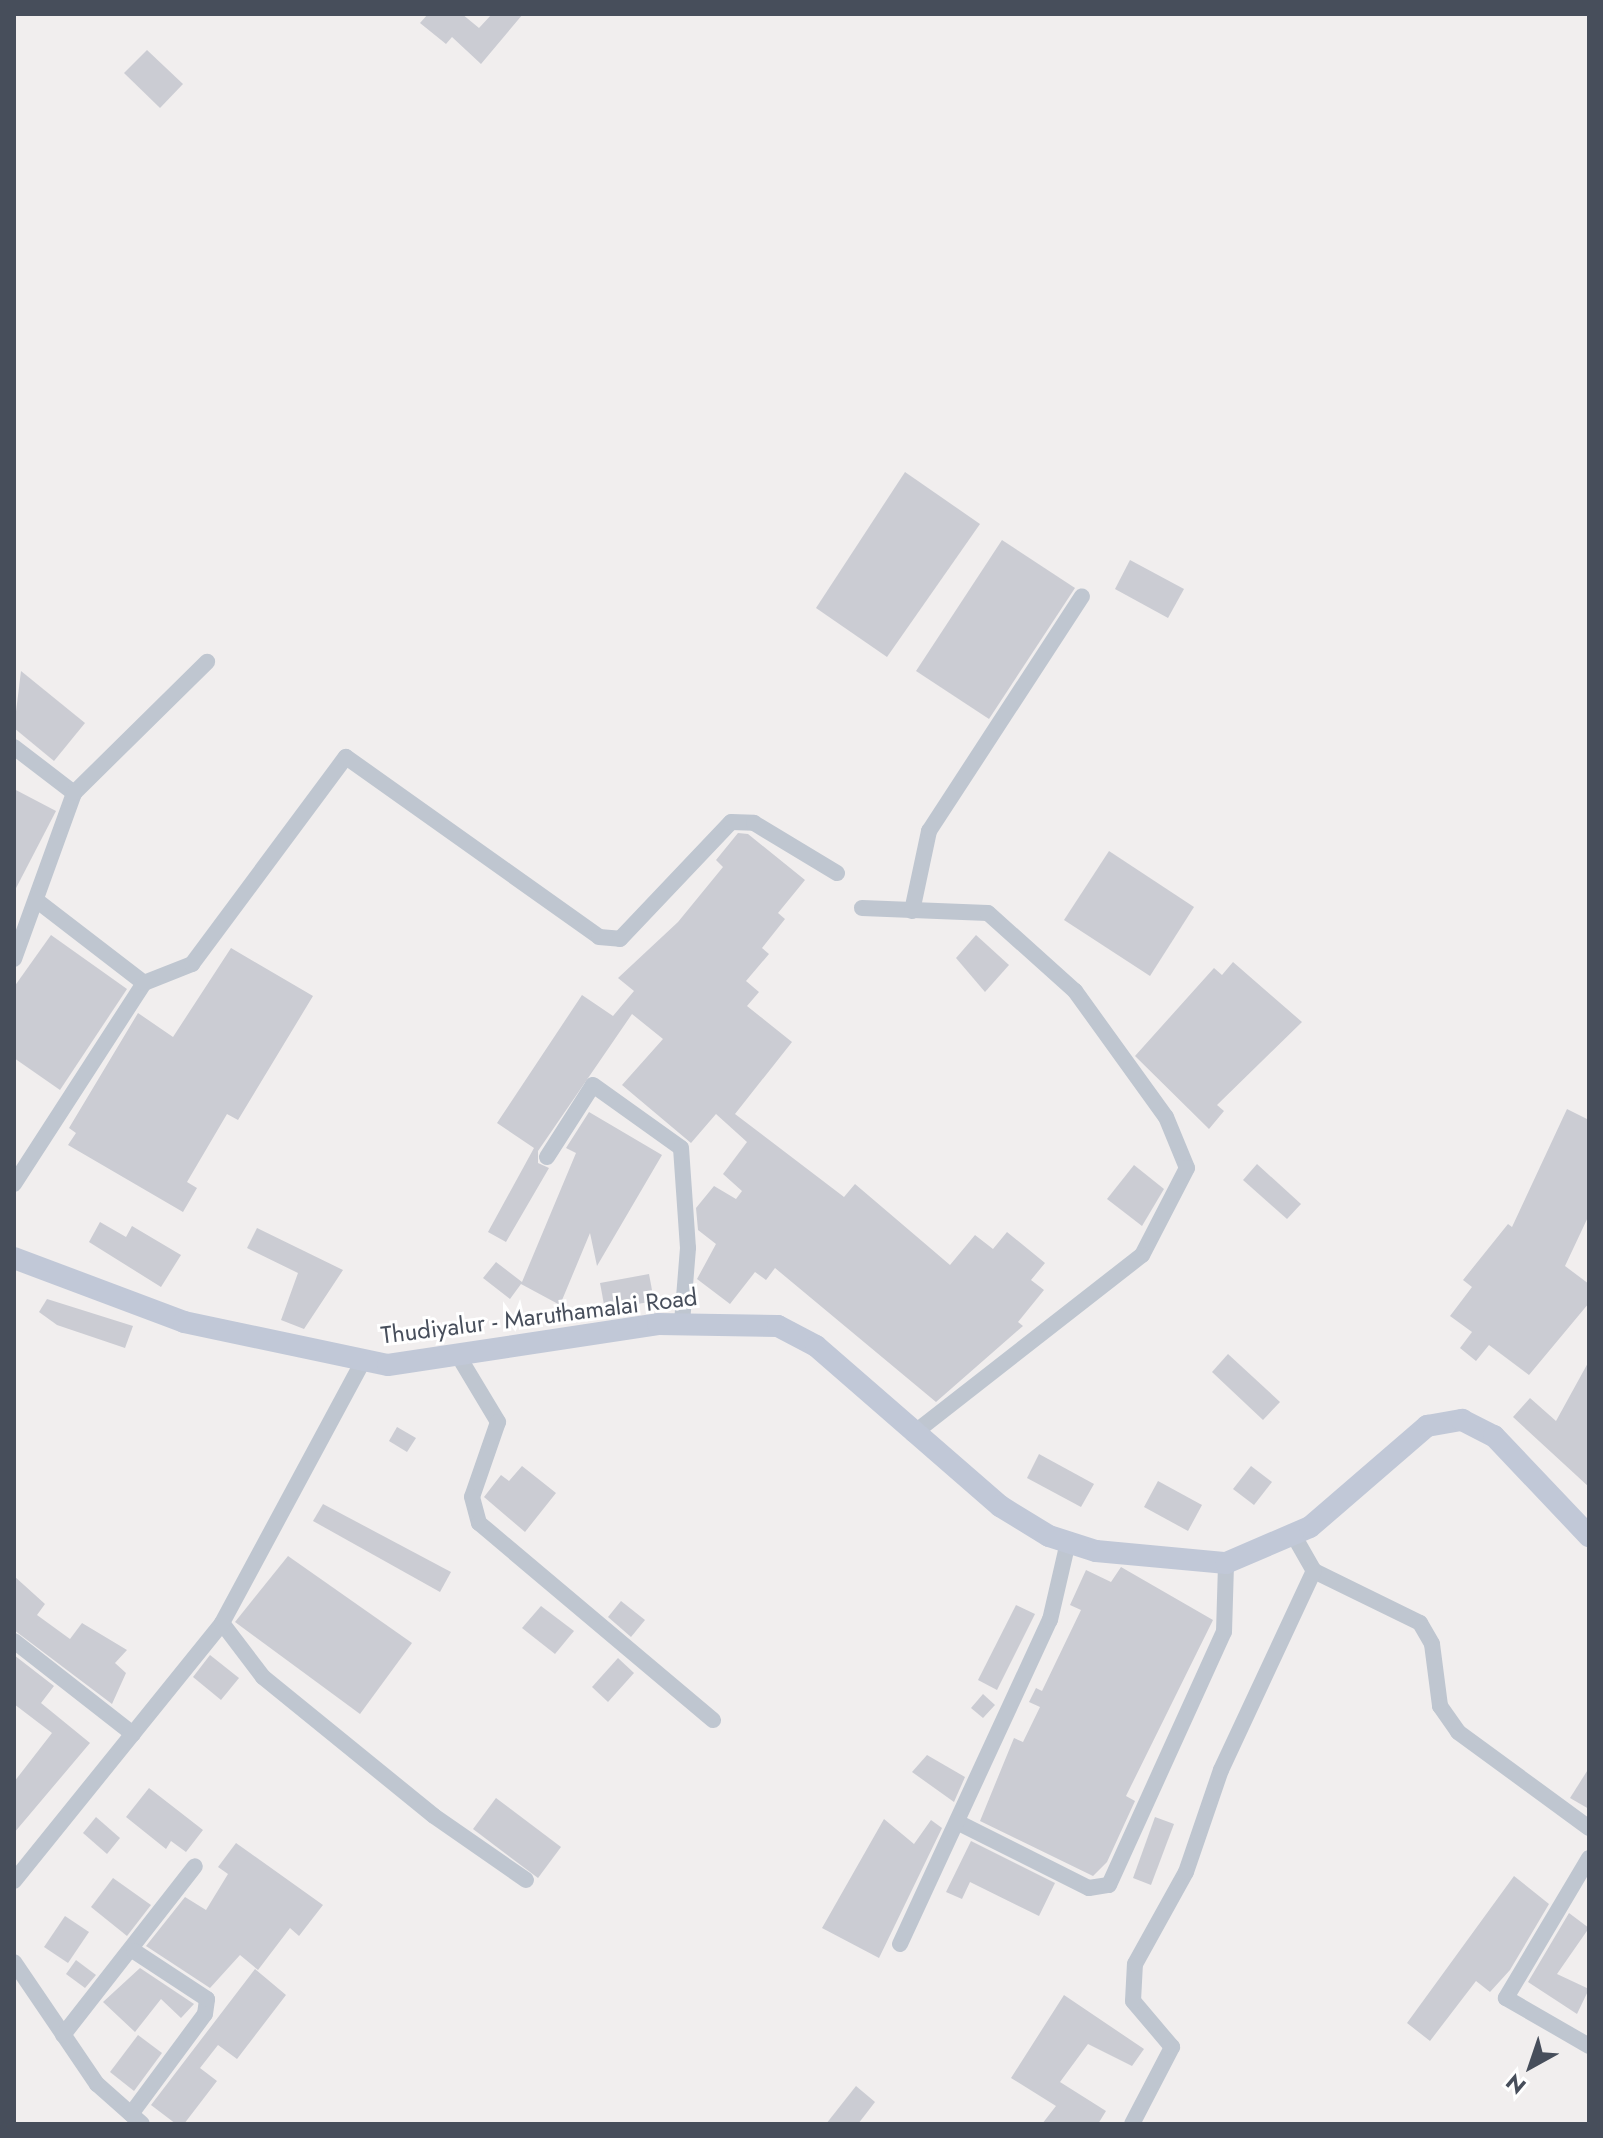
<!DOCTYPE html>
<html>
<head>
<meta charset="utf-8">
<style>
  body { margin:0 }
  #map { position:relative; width:1603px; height:2138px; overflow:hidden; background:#f1eeee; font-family:Jost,sans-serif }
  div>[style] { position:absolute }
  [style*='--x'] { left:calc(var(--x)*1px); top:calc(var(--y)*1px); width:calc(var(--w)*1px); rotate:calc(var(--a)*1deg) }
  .building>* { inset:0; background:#cbccd3 }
  .minor>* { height:16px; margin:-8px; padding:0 8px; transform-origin:8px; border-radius:8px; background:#bfc6d0 }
  .secondary>* { height:22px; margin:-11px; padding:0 11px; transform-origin:11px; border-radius:11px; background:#c1c8d7 }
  span { translate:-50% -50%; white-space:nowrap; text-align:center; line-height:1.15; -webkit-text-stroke:6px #fff; paint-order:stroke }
  .street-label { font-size:24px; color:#474e5b }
  .frame { position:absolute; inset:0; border:16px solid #474e5b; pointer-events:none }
  .north { position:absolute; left:1491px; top:2026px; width:80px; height:80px; -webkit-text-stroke:6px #fff; paint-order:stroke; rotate:220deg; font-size:22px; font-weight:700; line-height:32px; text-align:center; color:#474e5b }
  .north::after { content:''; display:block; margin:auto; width:28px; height:36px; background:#474e5b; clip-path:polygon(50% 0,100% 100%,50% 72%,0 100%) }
</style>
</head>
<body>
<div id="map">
  <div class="building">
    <div style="clip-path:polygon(428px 14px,462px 14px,479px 28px,492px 14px,523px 14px,481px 64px,452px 37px,446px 44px,420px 23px)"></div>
    <div style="clip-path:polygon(147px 50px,183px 84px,160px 108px,124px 73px)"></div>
    <div style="clip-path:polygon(905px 472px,980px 524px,887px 657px,816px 608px)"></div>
    <div style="clip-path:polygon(1002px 540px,1075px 588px,989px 719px,916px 671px)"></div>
    <div style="clip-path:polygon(1130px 560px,1184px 589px,1168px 618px,1115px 589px)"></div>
    <div style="clip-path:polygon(21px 671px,85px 723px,54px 761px,14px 728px)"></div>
    <div style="clip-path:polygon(14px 789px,56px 811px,14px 892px)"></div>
    <div style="clip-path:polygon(738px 833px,748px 834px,805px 880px,778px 913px,785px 919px,762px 948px,769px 954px,746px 981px,759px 992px,747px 1006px,792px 1042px,735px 1114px,844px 1197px,855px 1184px,950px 1265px,975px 1235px,993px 1249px,1007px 1232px,1045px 1263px,1031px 1280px,1044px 1290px,1018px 1322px,1023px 1326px,936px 1402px,775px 1268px,766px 1280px,755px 1272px,730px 1304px,697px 1279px,716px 1244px,698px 1230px,696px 1208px,714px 1186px,736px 1199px,742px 1191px,723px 1174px,747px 1142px,716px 1114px,691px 1143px,622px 1085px,663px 1039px,632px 1014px,538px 1151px,538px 1163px,549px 1168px,506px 1242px,488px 1232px,534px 1148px,497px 1123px,582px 995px,613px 1016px,634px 991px,618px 978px,678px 922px,723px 867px,716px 860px)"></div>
    <div style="clip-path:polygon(1109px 851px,1194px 907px,1150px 976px,1064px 920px)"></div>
    <div style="clip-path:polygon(51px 935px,127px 989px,60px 1090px,14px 1058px,14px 987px)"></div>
    <div style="clip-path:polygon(976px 935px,1009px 965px,985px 992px,956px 958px)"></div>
    <div style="clip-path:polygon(231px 948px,313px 996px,238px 1120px,227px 1114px,187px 1182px,197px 1188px,183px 1212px,68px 1145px,76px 1133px,69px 1128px,138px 1013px,173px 1037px)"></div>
    <div style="clip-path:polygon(1233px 962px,1302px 1022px,1217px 1105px,1224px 1111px,1209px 1129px,1135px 1056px,1214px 968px,1222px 975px)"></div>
    <div style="clip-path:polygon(1567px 1109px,1589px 1120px,1589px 1215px,1565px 1266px,1589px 1284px,1589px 1303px,1529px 1375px,1489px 1345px,1476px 1361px,1460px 1348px,1472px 1332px,1450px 1316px,1472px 1287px,1463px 1280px,1508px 1224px,1512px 1227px)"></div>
    <div style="clip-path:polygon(589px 1112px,662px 1155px,597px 1266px,590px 1233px,560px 1305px,521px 1284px,510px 1299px,483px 1278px,496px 1262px,522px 1282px,576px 1153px,566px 1148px)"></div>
    <div style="clip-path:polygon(1257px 1164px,1301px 1204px,1287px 1219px,1243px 1180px)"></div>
    <div style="clip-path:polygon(1134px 1165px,1164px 1189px,1142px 1226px,1107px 1199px)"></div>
    <div style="clip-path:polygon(100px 1222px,126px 1237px,132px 1226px,181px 1255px,161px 1287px,89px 1242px)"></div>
    <div style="clip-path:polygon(257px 1228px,343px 1270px,304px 1329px,281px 1320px,298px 1273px,247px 1248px)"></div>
    <div style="clip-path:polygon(649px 1274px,654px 1301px,605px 1310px,600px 1283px)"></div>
    <div style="clip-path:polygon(47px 1299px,133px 1326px,125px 1348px,57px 1325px,39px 1312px)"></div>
    <div style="clip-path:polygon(1228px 1354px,1280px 1402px,1263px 1420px,1212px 1372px)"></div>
    <div style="clip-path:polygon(1589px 1361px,1589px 1487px,1513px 1417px,1530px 1398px,1556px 1421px)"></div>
    <div style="clip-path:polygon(397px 1427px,416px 1438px,407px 1452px,389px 1441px)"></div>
    <div style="clip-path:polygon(1039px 1454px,1094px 1484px,1081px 1507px,1027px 1478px)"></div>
    <div style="clip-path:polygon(522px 1466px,556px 1493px,525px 1532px,484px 1497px,501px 1475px,509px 1481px)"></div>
    <div style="clip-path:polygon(1251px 1466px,1272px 1482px,1254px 1505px,1233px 1489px)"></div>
    <div style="clip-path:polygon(1158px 1481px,1202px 1505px,1188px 1531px,1144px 1507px)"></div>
    <div style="clip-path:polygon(323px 1504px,451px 1572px,440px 1592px,313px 1521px)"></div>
    <div style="clip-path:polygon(288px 1556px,412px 1643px,360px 1714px,235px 1622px)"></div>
    <div style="clip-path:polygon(1121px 1567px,1213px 1620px,1126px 1796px,1135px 1801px,1107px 1862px,1093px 1876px,980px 1821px,1014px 1738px,1023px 1742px,1040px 1707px,1029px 1702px,1036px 1688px,1042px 1691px,1081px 1610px,1070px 1605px,1086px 1570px,1111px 1582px)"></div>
    <div style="clip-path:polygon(14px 1576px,45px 1604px,37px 1615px,70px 1639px,82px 1623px,127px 1650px,115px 1663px,126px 1673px,112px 1704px,14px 1630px)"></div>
    <div style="clip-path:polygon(621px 1601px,645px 1620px,631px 1637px,608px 1617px)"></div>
    <div style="clip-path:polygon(1016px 1605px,1035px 1614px,997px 1690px,978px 1680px)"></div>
    <div style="clip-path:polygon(541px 1606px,574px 1631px,555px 1654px,522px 1628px)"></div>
    <div style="clip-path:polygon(14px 1655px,54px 1686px,41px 1703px,90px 1743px,14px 1833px,14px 1782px,52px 1733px,14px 1704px)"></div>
    <div style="clip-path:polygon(210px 1655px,239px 1678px,221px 1700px,193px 1677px)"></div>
    <div style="clip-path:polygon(618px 1658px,634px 1673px,608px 1702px,592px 1687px)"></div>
    <div style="clip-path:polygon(983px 1694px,995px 1705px,983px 1718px,971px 1708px)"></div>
    <div style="clip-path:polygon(927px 1755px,965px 1777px,954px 1802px,912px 1772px)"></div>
    <div style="clip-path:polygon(1589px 1768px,1589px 1809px,1570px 1798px)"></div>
    <div style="clip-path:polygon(149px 1788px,203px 1830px,186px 1852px,171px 1841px,166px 1849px,126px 1817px)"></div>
    <div style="clip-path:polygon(496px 1798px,561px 1847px,538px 1878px,473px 1829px)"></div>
    <div style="clip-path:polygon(96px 1817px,120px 1838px,107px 1854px,83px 1833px)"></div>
    <div style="clip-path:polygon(1155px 1817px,1174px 1824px,1151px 1885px,1133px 1878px)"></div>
    <div style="clip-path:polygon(884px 1819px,914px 1844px,931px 1820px,942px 1828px,879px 1958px,822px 1928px)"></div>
    <div style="clip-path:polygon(971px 1841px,1055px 1883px,1039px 1916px,970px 1882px,962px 1899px,946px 1892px)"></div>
    <div style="clip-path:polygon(236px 1843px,323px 1905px,299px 1936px,290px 1928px,258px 1970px,240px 1955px,210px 1988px,146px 1946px,185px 1897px,206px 1910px,228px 1874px,218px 1867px)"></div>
    <div style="clip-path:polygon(1514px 1876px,1549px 1904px,1510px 1970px,1490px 1992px,1476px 1981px,1430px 2041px,1407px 2023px)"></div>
    <div style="clip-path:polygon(113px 1878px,151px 1905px,127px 1936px,91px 1907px)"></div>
    <div style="clip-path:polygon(1569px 1913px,1589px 1928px,1557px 1974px,1589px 1989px,1577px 2014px,1528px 1982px)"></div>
    <div style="clip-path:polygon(65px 1916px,89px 1932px,68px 1963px,44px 1947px)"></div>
    <div style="clip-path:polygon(76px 1960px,96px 1975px,85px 1988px,66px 1974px)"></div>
    <div style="clip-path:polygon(140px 1968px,194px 2004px,181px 2018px,161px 1999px,135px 2032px,103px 2002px)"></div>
    <div style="clip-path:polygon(255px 1969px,286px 1995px,237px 2059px,218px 2045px,200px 2068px,217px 2081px,184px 2124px,176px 2124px,151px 2105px)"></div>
    <div style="clip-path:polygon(1064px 1995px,1144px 2049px,1132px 2066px,1088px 2044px,1060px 2082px,1106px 2111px,1098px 2124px,1042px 2124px,1056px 2106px,1011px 2078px)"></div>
    <div style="clip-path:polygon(138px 2035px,162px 2053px,134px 2091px,110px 2072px)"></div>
    <div style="clip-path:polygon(856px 2086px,875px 2102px,858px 2124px,826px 2124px)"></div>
  </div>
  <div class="minor">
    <div style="--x:14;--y:747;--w:76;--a:37.5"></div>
    <div style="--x:40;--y:903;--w:131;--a:37.6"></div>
    <div style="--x:862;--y:908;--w:126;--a:2.3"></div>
    <div style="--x:988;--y:913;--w:117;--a:41.9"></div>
    <div style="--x:1075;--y:991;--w:155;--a:54.2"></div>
    <div style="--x:1166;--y:1117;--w:55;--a:67.6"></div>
    <div style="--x:1187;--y:1168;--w:98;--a:117.3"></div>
    <div style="--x:1142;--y:1255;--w:291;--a:142"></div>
    <div style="--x:912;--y:911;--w:82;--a:-78"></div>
    <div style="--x:929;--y:831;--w:280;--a:-56.9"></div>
    <div style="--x:14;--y:959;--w:177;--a:-70.1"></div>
    <div style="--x:74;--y:793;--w:187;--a:-44.6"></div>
    <div style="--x:547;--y:1157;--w:85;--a:-57.4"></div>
    <div style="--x:593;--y:1085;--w:108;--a:35.6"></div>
    <div style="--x:681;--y:1148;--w:100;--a:86"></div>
    <div style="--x:688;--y:1248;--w:75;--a:94.6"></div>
    <div style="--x:14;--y:1184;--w:239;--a:-57.1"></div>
    <div style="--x:144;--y:983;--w:52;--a:-21.6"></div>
    <div style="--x:192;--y:964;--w:258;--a:-53.4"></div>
    <div style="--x:346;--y:757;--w:310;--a:35.4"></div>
    <div style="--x:599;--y:937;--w:21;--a:5"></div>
    <div style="--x:620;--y:939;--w:161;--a:-46.5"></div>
    <div style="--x:731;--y:822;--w:23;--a:2"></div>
    <div style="--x:754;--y:823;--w:97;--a:31.1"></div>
    <div style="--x:459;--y:1357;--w:76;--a:59"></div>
    <div style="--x:498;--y:1422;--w:79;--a:109.1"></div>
    <div style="--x:472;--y:1497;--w:27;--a:75"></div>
    <div style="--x:479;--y:1523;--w:306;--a:40.1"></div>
    <div style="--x:1294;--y:1536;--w:40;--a:60.3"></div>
    <div style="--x:1314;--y:1571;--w:118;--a:26.1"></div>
    <div style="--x:1420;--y:1623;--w:24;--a:60"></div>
    <div style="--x:1432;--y:1644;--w:63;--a:82.6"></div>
    <div style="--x:1440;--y:1706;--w:32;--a:55"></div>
    <div style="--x:1458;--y:1732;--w:162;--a:36.2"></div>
    <div style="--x:222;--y:1623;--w:68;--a:52.8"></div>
    <div style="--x:263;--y:1677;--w:220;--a:39.1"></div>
    <div style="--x:434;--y:1816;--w:112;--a:34.8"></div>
    <div style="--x:14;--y:1641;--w:151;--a:38"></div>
    <div style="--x:961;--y:1824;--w:143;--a:26.6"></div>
    <div style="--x:1089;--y:1888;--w:20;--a:-9"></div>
    <div style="--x:1109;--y:1885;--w:278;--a:-65.6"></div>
    <div style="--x:1224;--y:1632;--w:69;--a:-88.3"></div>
    <div style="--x:1589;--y:1858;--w:163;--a:120.7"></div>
    <div style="--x:1506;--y:1998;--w:96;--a:30"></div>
    <div style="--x:14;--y:1881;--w:331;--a:-51.1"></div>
    <div style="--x:222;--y:1623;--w:298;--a:-61.7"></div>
    <div style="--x:900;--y:1944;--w:357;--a:-65.2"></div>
    <div style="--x:1050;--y:1620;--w:80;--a:-77"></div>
    <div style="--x:14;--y:1962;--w:148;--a:55.8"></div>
    <div style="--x:97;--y:2084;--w:60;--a:41.6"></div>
    <div style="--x:63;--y:2035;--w:214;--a:-52"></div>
    <div style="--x:131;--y:2114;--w:124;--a:-53.5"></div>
    <div style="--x:205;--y:2014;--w:15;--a:-82"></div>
    <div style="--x:207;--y:1999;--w:87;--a:-146.7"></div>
    <div style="--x:1132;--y:2124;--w:87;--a:-62.5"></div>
    <div style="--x:1172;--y:2047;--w:60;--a:-130.3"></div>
    <div style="--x:1133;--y:2001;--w:37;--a:-87"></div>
    <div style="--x:1135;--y:1964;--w:105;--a:-61"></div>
    <div style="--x:1186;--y:1872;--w:108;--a:-71.1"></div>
    <div style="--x:1221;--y:1770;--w:220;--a:-65"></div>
  </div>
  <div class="secondary">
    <div style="--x:14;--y:1258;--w:182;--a:20.6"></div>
    <div style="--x:184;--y:1322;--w:208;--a:11.9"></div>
    <div style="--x:388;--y:1365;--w:273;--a:-8.6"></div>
    <div style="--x:658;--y:1324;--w:120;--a:1"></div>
    <div style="--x:778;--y:1326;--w:43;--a:27.8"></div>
    <div style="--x:816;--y:1346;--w:244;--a:41"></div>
    <div style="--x:1000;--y:1506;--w:57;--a:31.5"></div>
    <div style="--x:1049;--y:1536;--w:49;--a:17.7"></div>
    <div style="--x:1096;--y:1551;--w:131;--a:5.3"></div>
    <div style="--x:1226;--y:1563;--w:91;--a:-23.2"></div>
    <div style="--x:1310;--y:1527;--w:155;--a:-40.8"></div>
    <div style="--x:1427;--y:1426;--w:36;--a:-10"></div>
    <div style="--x:1462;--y:1420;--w:36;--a:27"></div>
    <div style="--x:1494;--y:1436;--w:138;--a:46.5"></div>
  </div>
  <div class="street-label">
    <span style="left:539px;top:1316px;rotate:-7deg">Thudiyalur - Maruthamalai Road</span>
  </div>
  <div class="frame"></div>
  <div class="north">N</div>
</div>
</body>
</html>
